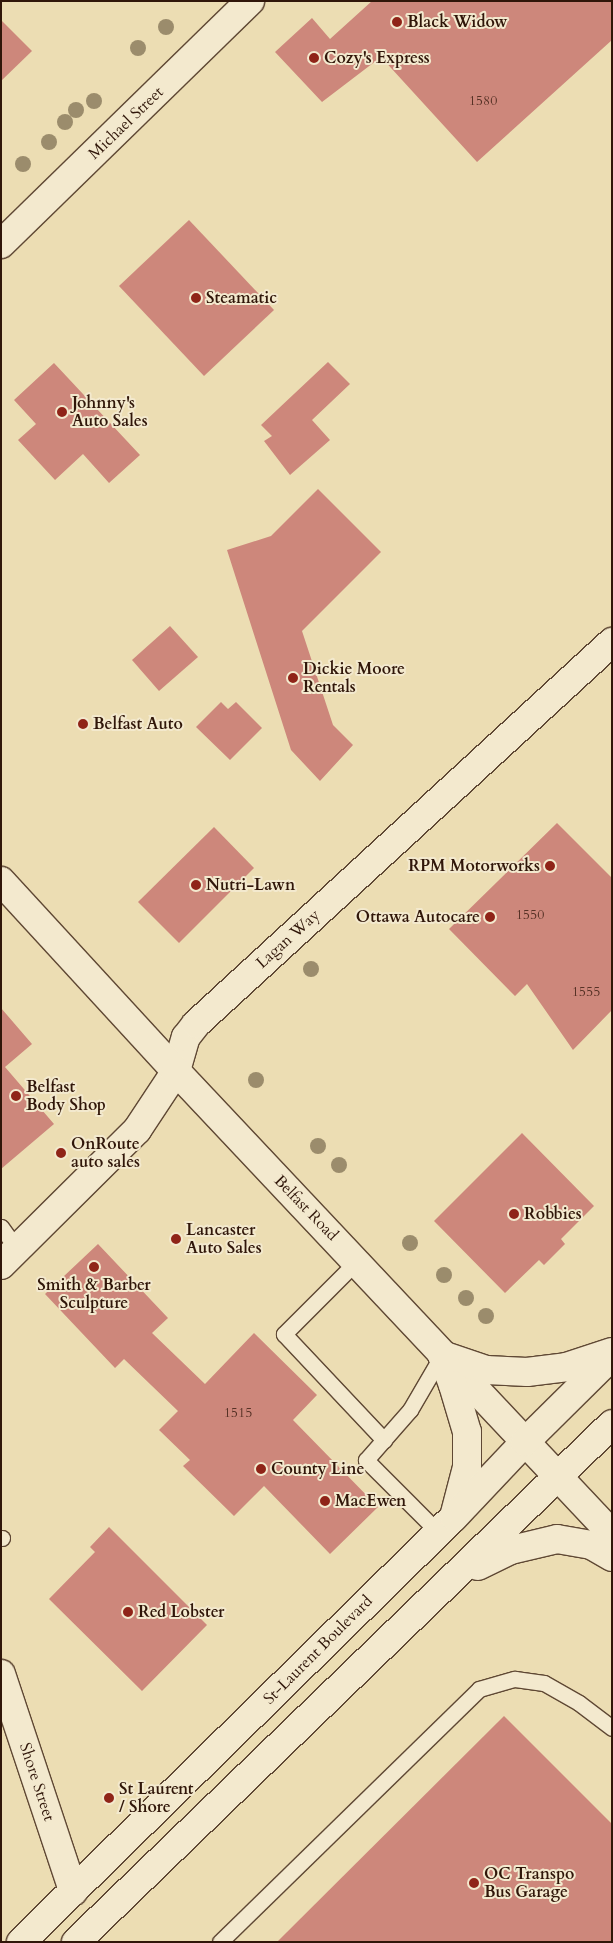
<!DOCTYPE html>
<html>
<head>
<meta charset="utf-8">
<style>
  body { margin:0 }
  #map { position:relative; width:613px; height:1943px; overflow:hidden; background:#ecddb3; font-family:Cardo,serif }
  div>[style] { position:absolute }
  [style*='--x'] { left:calc(var(--x)*1px); top:calc(var(--y)*1px); width:calc(var(--w)*1px); rotate:calc(var(--a)*1deg) }
  .building>* { inset:0; background:#cd877b }
  .roads { filter:drop-shadow(1px 0 #5f4834) drop-shadow(-1px 0 #5f4834) drop-shadow(0 1px #5f4834) drop-shadow(0 -1px #5f4834) }
  .service>* { height:15px; margin:-7.5px; padding:0 7.5px; transform-origin:7.5px; border-radius:7.5px; background:#f3e9ce }
  .minor>* { height:28px; margin:-14px; padding:0 14px; transform-origin:14px; border-radius:14px; background:#f3e9ce }
  .tertiary>* { height:28px; margin:-14px; padding:0 14px; transform-origin:14px; border-radius:14px; background:#f3e9ce }
  .secondary>* { height:28px; margin:-14px; padding:0 14px; transform-origin:14px; border-radius:14px; background:#f3e9ce }
  .trees>* { width:16px; height:16px; margin:-8px; border-radius:50%; background:#9b8c6c }
  .dots>* { width:14px; height:14px; translate:-50% -50%; box-sizing:border-box; border:2px solid #f3e9ce; border-radius:50% }
  span { translate:-50% -50%; white-space:nowrap; text-align:center; line-height:1.15; -webkit-text-stroke:4px #f3e9ce; paint-order:stroke }
  .number-label { font-size:14px; color:#573226 }
  .number-label span { -webkit-text-stroke-width:0 }
  .poi-label { font-size:16px; color:#301609; font-weight:700 }
  .left { translate:0 -50%; text-align:left }
  .right { translate:-100% -50%; text-align:right }
  .street-label { font-size:16px; color:#301609 }
  .frame { position:absolute; inset:0; border:2px solid #301609; pointer-events:none }
</style>
</head>
<body>
<div id="map">
  <div class="building">
    <div style="clip-path:polygon(372px 1px,612px 1px,612px 40px,477px 162px,381px 57px,322px 102px,275px 52px,312px 18px,330px 39px)"></div>
    <div style="clip-path:polygon(1px 20px,32px 51px,1px 81px)"></div>
    <div style="clip-path:polygon(189px 220px,274px 310px,204px 376px,119px 286px)"></div>
    <div style="clip-path:polygon(328px 362px,350px 384px,312px 420px,330px 440px,290px 475px,264px 441px,272px 436px,261px 425px)"></div>
    <div style="clip-path:polygon(54px 363px,140px 455px,109px 483px,83px 454px,55px 480px,18px 440px,36px 424px,14px 400px)"></div>
    <div style="clip-path:polygon(318px 489px,381px 552px,302px 631px,333px 725px,353px 745px,320px 781px,291px 750px,227px 550px,271px 536px)"></div>
    <div style="clip-path:polygon(170px 626px,198px 657px,159px 691px,132px 660px)"></div>
    <div style="clip-path:polygon(221px 702px,228px 709px,236px 702px,262px 728px,230px 760px,196px 727px)"></div>
    <div style="clip-path:polygon(557px 823px,612px 878px,612px 1010px,573px 1050px,527px 984px,515px 996px,449px 929px)"></div>
    <div style="clip-path:polygon(214px 827px,254px 868px,179px 943px,138px 902px)"></div>
    <div style="clip-path:polygon(1px 1008px,32px 1044px,5px 1067px,54px 1124px,1px 1169px)"></div>
    <div style="clip-path:polygon(522px 1133px,594px 1206px,561px 1239px,565px 1244px,544px 1265px,539px 1260px,505px 1293px,434px 1221px)"></div>
    <div style="clip-path:polygon(98px 1244px,168px 1318px,152px 1333px,205px 1384px,254px 1333px,317px 1395px,293px 1420px,378px 1507px,330px 1554px,264px 1486px,234px 1516px,183px 1466px,190px 1460px,159px 1430px,178px 1411px,124px 1359px,115px 1368px,45px 1294px)"></div>
    <div style="clip-path:polygon(109px 1527px,207px 1625px,142px 1691px,49px 1599px,95px 1552px,90px 1547px)"></div>
    <div style="clip-path:polygon(504px 1716px,612px 1824px,612px 1942px,277px 1942px)"></div>
  </div>
  <div class="roads">
    <div class="service">
      <div style="--x:1;--y:1227;--w:27;--a:54"></div>
      <div style="--x:356;--y:1262;--w:102;--a:135"></div>
      <div style="--x:284;--y:1334;--w:146;--a:46.7"></div>
      <div style="--x:438;--y:1532;--w:102;--a:-135"></div>
      <div style="--x:366;--y:1460;--w:67;--a:-48.7"></div>
      <div style="--x:410;--y:1410;--w:64;--a:-59.8"></div>
      <div style="--x:1;--y:1538;--w:1;--a:0"></div>
      <div style="--x:220;--y:1942;--w:362;--a:-44.3"></div>
      <div style="--x:479;--y:1689;--w:37;--a:-16"></div>
      <div style="--x:515;--y:1679;--w:29;--a:8"></div>
      <div style="--x:544;--y:1683;--w:40;--a:29.7"></div>
      <div style="--x:579;--y:1703;--w:41;--a:37.1"></div>
    </div>
    <div class="minor">
      <div style="--x:1;--y:1265;--w:192;--a:-44.8"></div>
      <div style="--x:137;--y:1130;--w:71;--a:-56.5"></div>
      <div style="--x:176;--y:1071;--w:35;--a:-74"></div>
      <div style="--x:186;--y:1037;--w:16;--a:-52"></div>
      <div style="--x:196;--y:1024;--w:565;--a:-42.56"></div>
      <div style="--x:1;--y:1674;--w:229;--a:71.6"></div>
    </div>
    <div class="tertiary">
      <div style="--x:1;--y:244;--w:348;--a:-44.3"></div>
      <div style="--x:1;--y:881;--w:258;--a:47.4"></div>
      <div style="--x:176;--y:1071;--w:636;--a:46.72"></div>
    </div>
    <div class="secondary">
      <div style="--x:442;--y:1355;--w:46;--a:18.8"></div>
      <div style="--x:486;--y:1370;--w:41;--a:2.8"></div>
      <div style="--x:527;--y:1372;--w:39;--a:-7"></div>
      <div style="--x:566;--y:1367;--w:48;--a:-18.1"></div>
      <div style="--x:442;--y:1355;--w:32;--a:70"></div>
      <div style="--x:453;--y:1385;--w:49;--a:73.4"></div>
      <div style="--x:467;--y:1432;--w:35;--a:90"></div>
      <div style="--x:467;--y:1467;--w:48;--a:104.6"></div>
      <div style="--x:478;--y:1566;--w:37;--a:-26"></div>
      <div style="--x:511;--y:1550;--w:47;--a:-13.4"></div>
      <div style="--x:557;--y:1539;--w:35;--a:10"></div>
      <div style="--x:591;--y:1545;--w:24;--a:30"></div>
      <div style="--x:21;--y:1942;--w:607;--a:-44.47"></div>
      <div style="--x:454;--y:1517;--w:103;--a:-46.6"></div>
      <div style="--x:525;--y:1442;--w:122;--a:-44.7"></div>
      <div style="--x:76;--y:1942;--w:745;--a:-44.02"></div>
    </div>
  </div>
  <div class="trees">
    <div style="left:166px;top:27px"></div>
    <div style="left:138px;top:48px"></div>
    <div style="left:94px;top:101px"></div>
    <div style="left:76px;top:110px"></div>
    <div style="left:65px;top:122px"></div>
    <div style="left:49px;top:142px"></div>
    <div style="left:23px;top:164px"></div>
    <div style="left:311px;top:969px"></div>
    <div style="left:256px;top:1080px"></div>
    <div style="left:318px;top:1146px"></div>
    <div style="left:339px;top:1165px"></div>
    <div style="left:410px;top:1243px"></div>
    <div style="left:444px;top:1275px"></div>
    <div style="left:466px;top:1298px"></div>
    <div style="left:486px;top:1316px"></div>
  </div>
  <div class="dots">
    <div style="left:397px;top:22px;background:#8f2418"></div>
    <div style="left:314px;top:58px;background:#8f2418"></div>
    <div style="left:196px;top:298px;background:#8f2418"></div>
    <div style="left:62px;top:412px;background:#8f2418"></div>
    <div style="left:293px;top:678px;background:#8f2418"></div>
    <div style="left:83px;top:724px;background:#8f2418"></div>
    <div style="left:550px;top:866px;background:#8f2418"></div>
    <div style="left:196px;top:885px;background:#8f2418"></div>
    <div style="left:490px;top:917px;background:#8f2418"></div>
    <div style="left:16px;top:1096px;background:#8f2418"></div>
    <div style="left:61px;top:1153px;background:#8f2418"></div>
    <div style="left:514px;top:1214px;background:#8f2418"></div>
    <div style="left:176px;top:1239px;background:#8f2418"></div>
    <div style="left:94px;top:1267px;background:#8f2418"></div>
    <div style="left:261px;top:1469px;background:#8f2418"></div>
    <div style="left:325px;top:1501px;background:#8f2418"></div>
    <div style="left:128px;top:1612px;background:#8f2418"></div>
    <div style="left:109px;top:1798px;background:#8f2418"></div>
    <div style="left:474px;top:1883px;background:#8f2418"></div>
  </div>
  <div class="number-label">
    <span style="left:483px;top:101px">1580</span>
    <span style="left:530px;top:915px">1550</span>
    <span style="left:586px;top:992px">1555</span>
    <span style="left:238px;top:1413px">1515</span>
  </div>
  <div class="poi-label">
    <span class="left" style="left:407px;top:22px">Black Widow</span>
    <span class="left" style="left:324px;top:58px">Cozy's Express</span>
    <span class="left" style="left:206px;top:298px">Steamatic</span>
    <span class="left" style="left:72px;top:412px">Johnny's<br>Auto Sales</span>
    <span class="left" style="left:303px;top:678px">Dickie Moore<br>Rentals</span>
    <span class="left" style="left:93px;top:724px">Belfast Auto</span>
    <span class="right" style="left:540px;top:866px">RPM Motorworks</span>
    <span class="left" style="left:206px;top:885px">Nutri-Lawn</span>
    <span class="right" style="left:480px;top:917px">Ottawa Autocare</span>
    <span class="left" style="left:26px;top:1096px">Belfast<br>Body Shop</span>
    <span class="left" style="left:71px;top:1153px">OnRoute<br>auto sales</span>
    <span class="left" style="left:524px;top:1214px">Robbies</span>
    <span class="left" style="left:186px;top:1239px">Lancaster<br>Auto Sales</span>
    <span style="left:94px;top:1294px">Smith &amp; Barber<br>Sculpture</span>
    <span class="left" style="left:271px;top:1469px">County Line</span>
    <span class="left" style="left:335px;top:1501px">MacEwen</span>
    <span class="left" style="left:138px;top:1612px">Red Lobster</span>
    <span class="left" style="left:119px;top:1798px">St Laurent<br>/ Shore</span>
    <span class="left" style="left:484px;top:1883px">OC Transpo<br>Bus Garage</span>
  </div>
  <div class="street-label">
    <span style="left:126px;top:123px;rotate:-44deg">Michael Street</span>
    <span style="left:288px;top:939px;rotate:-42deg">Lagan Way</span>
    <span style="left:306px;top:1208px;rotate:46deg">Belfast Road</span>
    <span style="left:318px;top:1650px;rotate:-45deg">St-Laurent Boulevard</span>
    <span style="left:37px;top:1782px;rotate:72deg">Shore Street</span>
  </div>
  <div class="frame"></div>
</div>
</body>
</html>
